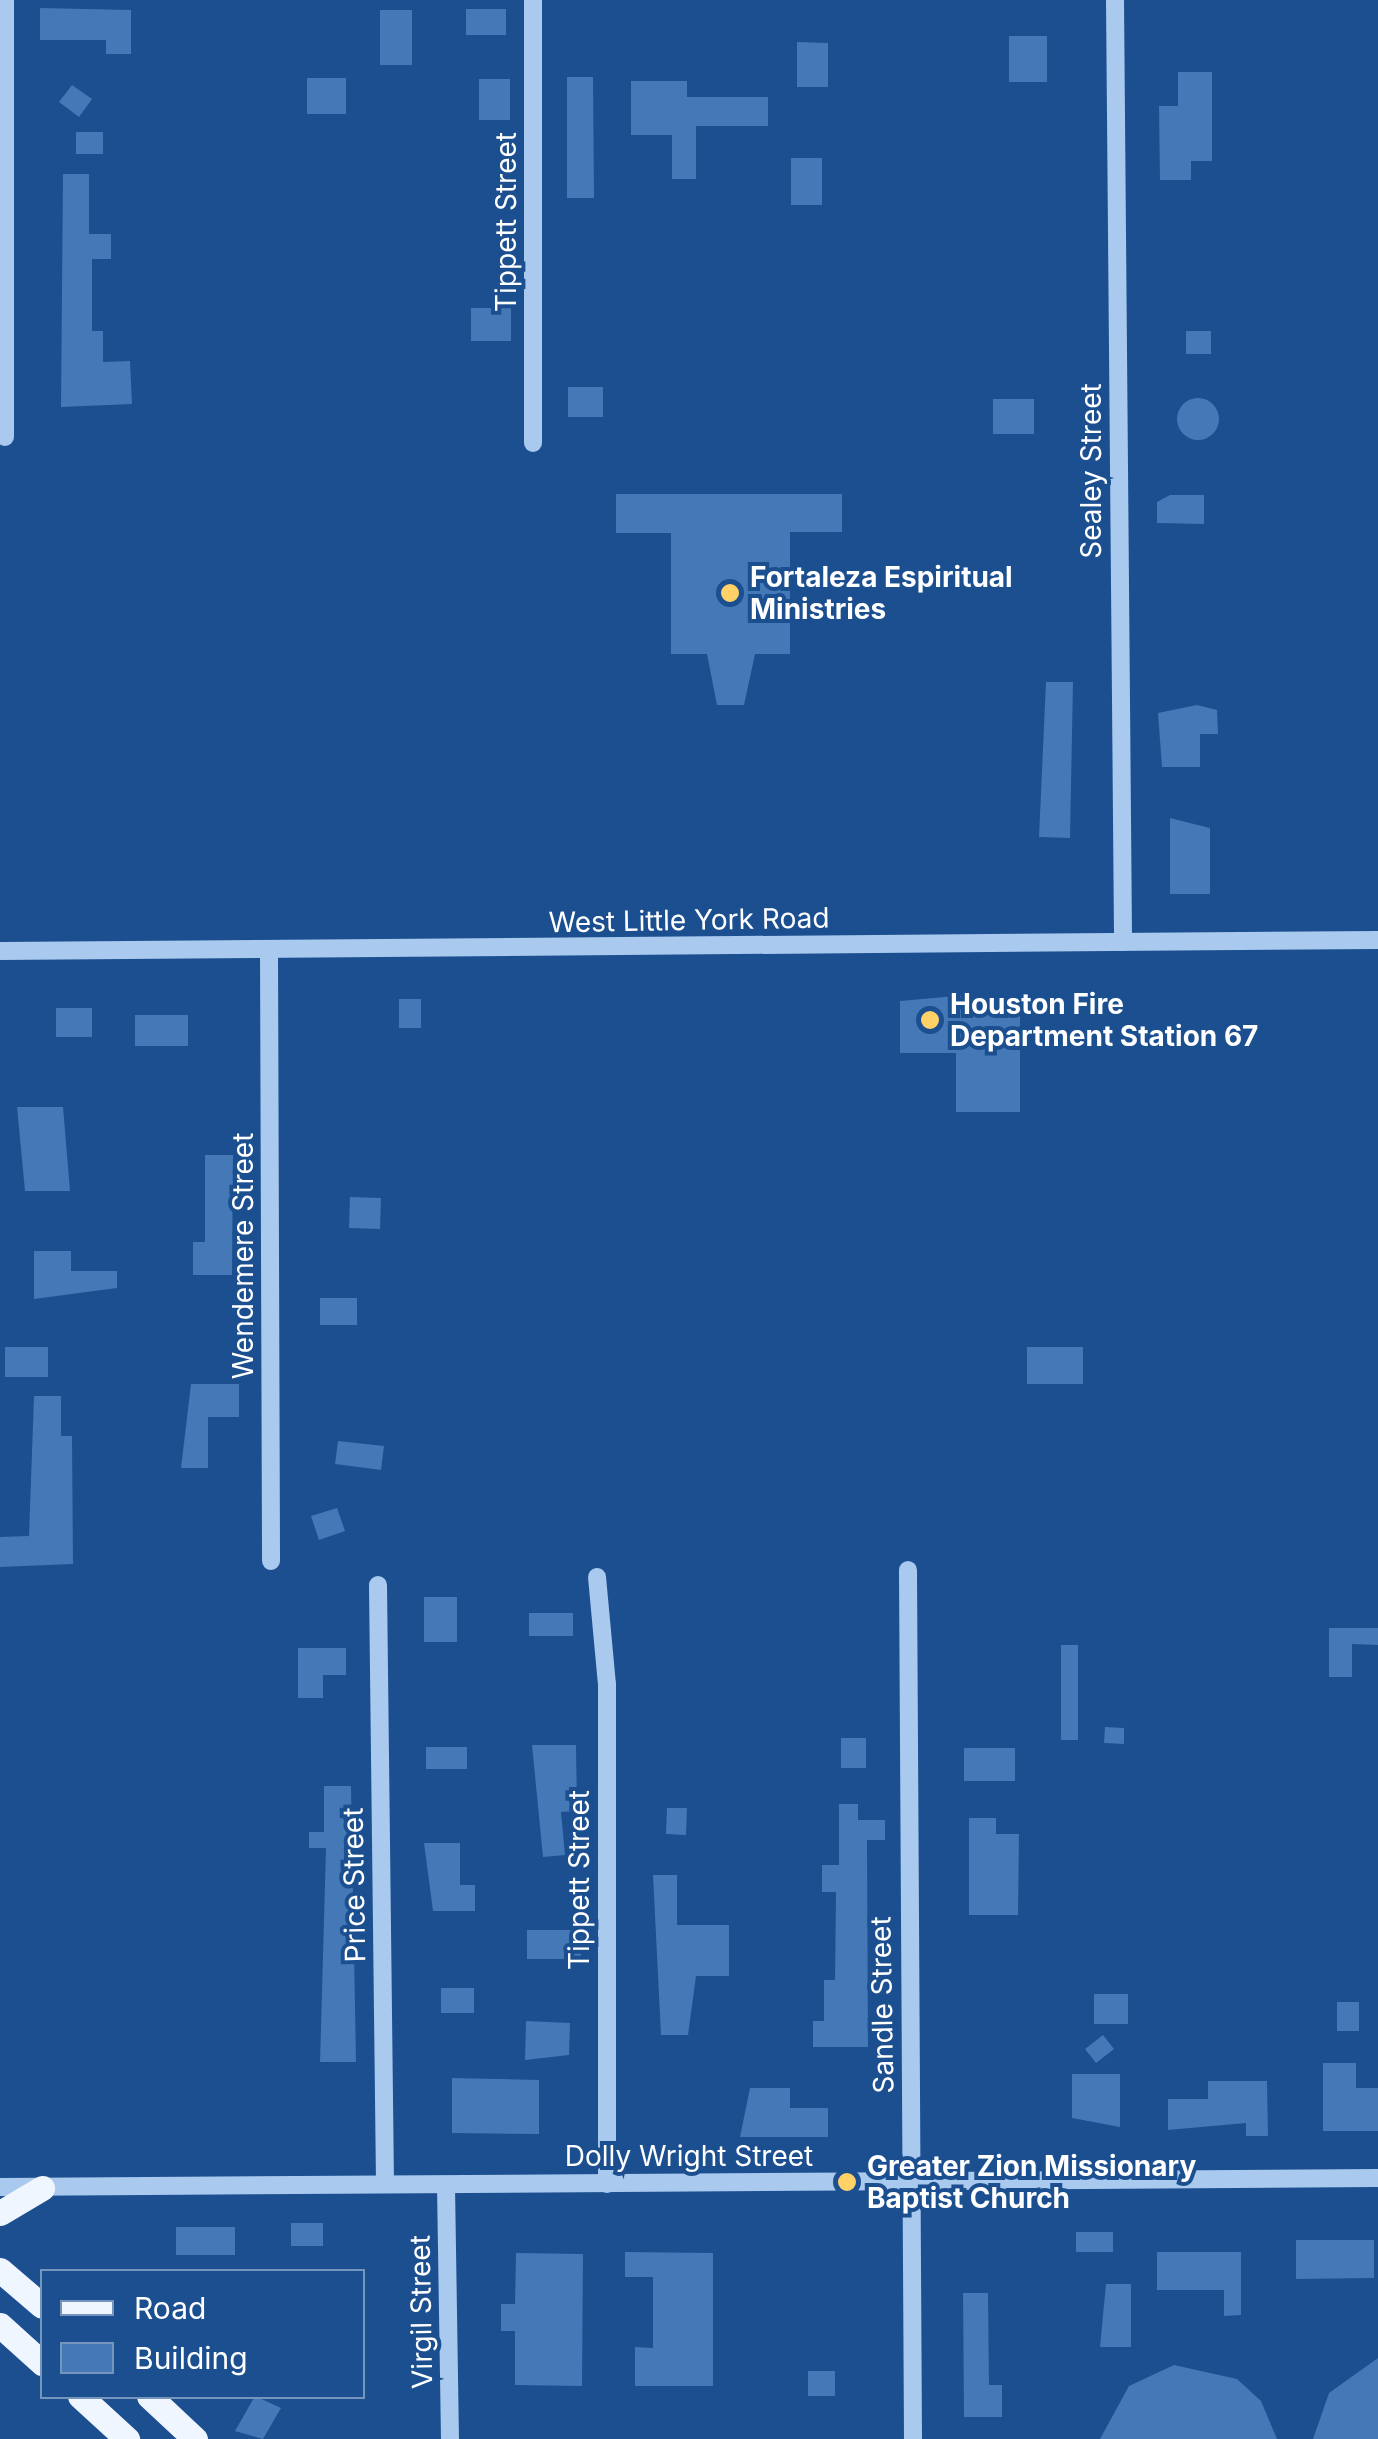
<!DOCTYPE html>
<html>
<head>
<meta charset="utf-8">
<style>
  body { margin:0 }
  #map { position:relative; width:1378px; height:2439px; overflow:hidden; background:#1b4f8f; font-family:Inter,sans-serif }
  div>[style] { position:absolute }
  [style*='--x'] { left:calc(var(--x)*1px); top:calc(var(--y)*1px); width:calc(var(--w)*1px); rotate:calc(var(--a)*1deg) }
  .building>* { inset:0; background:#4478b7 }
  .round { border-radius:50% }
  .minor>* { height:18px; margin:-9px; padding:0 9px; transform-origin:9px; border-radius:9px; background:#a9c9ee }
  .major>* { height:25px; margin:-12.5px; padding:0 12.5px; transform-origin:12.5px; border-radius:12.5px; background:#f0f6ff }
  .dots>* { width:28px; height:28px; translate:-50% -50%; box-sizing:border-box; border:5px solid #1b4f8f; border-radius:50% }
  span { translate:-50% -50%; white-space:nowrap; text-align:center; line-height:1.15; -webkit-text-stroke:8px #1b4f8f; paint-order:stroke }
  .street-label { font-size:28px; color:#fff }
  .poi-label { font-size:28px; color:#fff; font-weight:700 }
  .left { translate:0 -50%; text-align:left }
  .legend { position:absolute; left:40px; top:2269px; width:325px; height:130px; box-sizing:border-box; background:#1b4f8f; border:2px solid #7695bc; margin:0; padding:12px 18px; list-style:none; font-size:30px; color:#fff }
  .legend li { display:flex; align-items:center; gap:20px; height:50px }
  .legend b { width:50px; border:2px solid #7695bc }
</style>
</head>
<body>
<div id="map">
  <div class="building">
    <div style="clip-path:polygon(40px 8px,131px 10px,131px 54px,106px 54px,106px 40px,40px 40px)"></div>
    <div style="clip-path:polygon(466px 9px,506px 9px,506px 35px,466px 35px)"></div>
    <div style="clip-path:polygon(380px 10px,412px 10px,412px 65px,380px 65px)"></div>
    <div style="clip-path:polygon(1009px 36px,1047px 36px,1047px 82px,1009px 82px)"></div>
    <div style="clip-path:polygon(797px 42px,828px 43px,828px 87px,797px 87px)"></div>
    <div style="clip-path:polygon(1178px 72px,1212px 72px,1212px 161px,1191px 161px,1191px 180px,1160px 180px,1159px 106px,1178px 106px)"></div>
    <div style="clip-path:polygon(567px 77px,593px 77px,594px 198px,567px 198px)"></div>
    <div style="clip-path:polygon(307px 78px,346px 78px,346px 114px,307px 114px)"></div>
    <div style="clip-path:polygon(479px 79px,510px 79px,510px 120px,479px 120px)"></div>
    <div style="clip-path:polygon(631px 81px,687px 81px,687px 97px,768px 97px,768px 126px,696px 126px,696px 179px,672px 179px,672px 135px,631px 135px)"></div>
    <div style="clip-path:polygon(72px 85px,92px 99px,79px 117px,59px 102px)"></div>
    <div style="clip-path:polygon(76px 132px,103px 132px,103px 154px,76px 154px)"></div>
    <div style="clip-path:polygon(791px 158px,822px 158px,822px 205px,791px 205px)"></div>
    <div style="clip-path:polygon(63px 174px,89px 174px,89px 234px,111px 234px,111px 259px,92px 259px,92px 331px,103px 331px,103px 362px,130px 361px,132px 404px,61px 407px)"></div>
    <div style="clip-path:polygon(471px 308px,511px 308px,511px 341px,471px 341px)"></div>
    <div style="clip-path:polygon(1186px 331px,1211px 331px,1211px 354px,1186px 354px)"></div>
    <div style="clip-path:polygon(568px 387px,603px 387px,603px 417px,568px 417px)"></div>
    <div class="round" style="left:1177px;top:398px;width:42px;height:42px"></div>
    <div style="clip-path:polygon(993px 399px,1034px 399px,1034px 434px,993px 434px)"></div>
    <div style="clip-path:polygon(616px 494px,842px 494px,842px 532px,790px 532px,790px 654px,755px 654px,744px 705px,717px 705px,707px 654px,671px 654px,671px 533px,616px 533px)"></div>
    <div style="clip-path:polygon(1170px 495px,1204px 495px,1204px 524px,1157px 523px,1157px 502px)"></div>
    <div style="clip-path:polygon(1046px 682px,1073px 682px,1070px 838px,1039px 837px)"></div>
    <div style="clip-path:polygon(1197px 705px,1217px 710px,1218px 734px,1200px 734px,1200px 767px,1162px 767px,1158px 713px)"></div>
    <div style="clip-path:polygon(1170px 818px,1210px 828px,1210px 894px,1170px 894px)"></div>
    <div style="clip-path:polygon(956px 996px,1020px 996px,1020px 1112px,956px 1112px,956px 1053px,900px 1053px,900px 1001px)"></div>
    <div style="clip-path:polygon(399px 999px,421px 999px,421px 1028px,399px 1028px)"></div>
    <div style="clip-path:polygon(56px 1008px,92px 1008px,92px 1037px,56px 1037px)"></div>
    <div style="clip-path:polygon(135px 1015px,188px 1015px,188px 1046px,135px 1046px)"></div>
    <div style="clip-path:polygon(17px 1107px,63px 1107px,70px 1191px,25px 1191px)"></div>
    <div style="clip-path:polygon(205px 1155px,233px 1155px,232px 1275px,193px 1275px,193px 1242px,205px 1242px)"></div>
    <div style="clip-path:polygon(350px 1197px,381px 1198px,380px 1229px,349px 1228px)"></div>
    <div style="clip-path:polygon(34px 1251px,71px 1251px,71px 1271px,117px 1271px,117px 1288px,34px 1299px)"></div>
    <div style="clip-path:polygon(320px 1298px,357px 1298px,357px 1325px,320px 1325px)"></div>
    <div style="clip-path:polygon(5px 1347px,48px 1347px,48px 1377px,5px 1377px)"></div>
    <div style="clip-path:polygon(1027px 1347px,1083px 1347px,1083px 1384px,1027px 1384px)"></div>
    <div style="clip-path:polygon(191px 1384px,239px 1384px,239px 1417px,208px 1417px,208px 1468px,181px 1468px)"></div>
    <div style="clip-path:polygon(34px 1396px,61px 1396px,61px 1436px,72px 1436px,73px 1564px,0 1567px,0 1537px,29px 1536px)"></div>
    <div style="clip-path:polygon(338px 1441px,384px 1446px,381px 1470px,335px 1464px)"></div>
    <div style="clip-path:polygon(337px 1508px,345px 1531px,319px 1540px,311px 1516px)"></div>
    <div style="clip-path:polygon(424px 1597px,457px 1597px,457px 1642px,424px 1642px)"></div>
    <div style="clip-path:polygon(529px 1613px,573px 1613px,573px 1636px,529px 1636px)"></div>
    <div style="clip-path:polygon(1329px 1628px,1378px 1628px,1378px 1645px,1352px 1644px,1352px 1677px,1329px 1677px)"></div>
    <div style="clip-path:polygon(1061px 1645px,1078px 1645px,1078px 1740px,1061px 1740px)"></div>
    <div style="clip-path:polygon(298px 1648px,346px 1648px,346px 1675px,323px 1675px,323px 1698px,298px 1698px)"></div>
    <div style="clip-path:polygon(1105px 1727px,1124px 1728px,1124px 1744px,1104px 1743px)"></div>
    <div style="clip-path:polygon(841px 1738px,866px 1738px,866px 1768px,841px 1768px)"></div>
    <div style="clip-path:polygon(532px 1745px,576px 1745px,577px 1811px,561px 1812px,565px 1855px,543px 1857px)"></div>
    <div style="clip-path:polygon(426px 1747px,467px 1747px,467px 1769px,426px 1769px)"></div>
    <div style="clip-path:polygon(964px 1748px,1015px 1748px,1015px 1781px,964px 1781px)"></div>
    <div style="clip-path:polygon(324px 1786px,351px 1786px,356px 2062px,320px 2062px,326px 1848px,309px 1848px,309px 1832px,324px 1832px)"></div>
    <div style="clip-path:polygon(839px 1804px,858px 1804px,858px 1820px,885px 1820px,885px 1840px,867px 1840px,868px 2047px,813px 2047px,813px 2021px,824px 2021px,824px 1980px,835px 1980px,836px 1892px,822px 1892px,822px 1865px,839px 1865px)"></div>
    <div style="clip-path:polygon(667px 1808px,687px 1808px,686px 1835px,666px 1834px)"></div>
    <div style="clip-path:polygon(969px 1818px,996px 1818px,996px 1834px,1019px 1834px,1018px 1915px,969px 1915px)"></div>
    <div style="clip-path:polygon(424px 1843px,460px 1843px,460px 1885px,475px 1885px,475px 1911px,433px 1911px)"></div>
    <div style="clip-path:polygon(653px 1875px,677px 1875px,677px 1925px,729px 1925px,729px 1976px,696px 1976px,688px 2035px,661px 2035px)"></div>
    <div style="clip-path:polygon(527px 1930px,581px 1930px,581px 1959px,527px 1959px)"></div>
    <div style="clip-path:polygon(441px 1988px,474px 1988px,474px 2013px,441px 2013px)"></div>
    <div style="clip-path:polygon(1094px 1994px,1128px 1994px,1128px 2024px,1094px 2024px)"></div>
    <div style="clip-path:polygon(1337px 2002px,1359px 2002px,1359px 2031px,1337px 2031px)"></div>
    <div style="clip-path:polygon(526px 2021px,570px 2023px,569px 2055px,525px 2060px)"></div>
    <div style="clip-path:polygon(1103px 2035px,1114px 2049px,1096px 2063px,1085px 2049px)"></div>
    <div style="clip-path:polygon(1323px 2063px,1356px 2063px,1356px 2088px,1378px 2088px,1378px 2131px,1323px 2131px)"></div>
    <div style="clip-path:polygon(1072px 2074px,1120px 2074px,1120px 2127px,1072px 2118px)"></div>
    <div style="clip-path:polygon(452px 2078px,539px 2080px,539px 2134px,452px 2133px)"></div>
    <div style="clip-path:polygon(1208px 2081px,1267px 2081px,1268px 2136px,1246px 2136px,1246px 2123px,1168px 2130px,1168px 2099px,1208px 2099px)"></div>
    <div style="clip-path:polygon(750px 2088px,790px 2088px,790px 2108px,828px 2108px,828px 2137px,740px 2137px)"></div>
    <div style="clip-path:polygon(291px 2223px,323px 2223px,323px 2246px,291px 2246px)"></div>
    <div style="clip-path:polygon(176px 2227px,235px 2227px,235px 2255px,176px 2255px)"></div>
    <div style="clip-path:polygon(1076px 2232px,1113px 2232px,1113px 2252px,1076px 2252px)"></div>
    <div style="clip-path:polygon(1296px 2240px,1374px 2240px,1374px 2278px,1296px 2279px)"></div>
    <div style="clip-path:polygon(625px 2252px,713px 2253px,713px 2386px,635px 2386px,635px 2347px,653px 2348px,653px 2277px,625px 2277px)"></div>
    <div style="clip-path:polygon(1157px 2252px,1241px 2252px,1241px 2315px,1224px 2316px,1224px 2290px,1157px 2290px)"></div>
    <div style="clip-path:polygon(516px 2253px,583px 2254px,582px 2386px,515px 2385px,515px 2331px,501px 2331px,501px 2304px,515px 2304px)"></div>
    <div style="clip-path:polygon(1106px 2284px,1131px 2284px,1131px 2347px,1100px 2347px)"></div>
    <div style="clip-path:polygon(963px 2293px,988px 2293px,989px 2385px,1002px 2385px,1002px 2417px,964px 2417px)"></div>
    <div style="clip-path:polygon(1378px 2358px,1378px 2439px,1313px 2439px,1329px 2393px)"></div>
    <div style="clip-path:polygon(1174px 2365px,1237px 2379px,1261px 2401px,1277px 2439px,1100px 2439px,1129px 2386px)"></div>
    <div style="clip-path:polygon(808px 2371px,835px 2371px,835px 2396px,808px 2396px)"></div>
    <div style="clip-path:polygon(255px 2396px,281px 2408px,263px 2439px,235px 2431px)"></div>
  </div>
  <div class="minor">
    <div style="--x:5;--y:0;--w:437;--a:90"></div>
    <div style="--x:1115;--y:0;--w:942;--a:89.51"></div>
    <div style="--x:533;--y:443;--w:443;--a:-90"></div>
    <div style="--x:269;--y:950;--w:611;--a:89.81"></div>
    <div style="--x:0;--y:951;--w:1378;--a:-0.46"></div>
    <div style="--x:908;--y:1570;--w:869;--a:89.67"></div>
    <div style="--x:597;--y:1577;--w:107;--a:84.7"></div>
    <div style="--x:607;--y:1684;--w:500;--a:90"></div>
    <div style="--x:378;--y:1585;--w:599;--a:89.33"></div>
    <div style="--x:446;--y:2185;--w:254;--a:89.1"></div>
    <div style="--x:0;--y:2187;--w:1378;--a:-0.37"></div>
  </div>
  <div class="major">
    <div style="--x:0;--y:2213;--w:49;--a:-30.8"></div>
    <div style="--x:0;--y:2270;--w:55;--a:40.6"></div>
    <div style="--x:0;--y:2325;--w:57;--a:42.1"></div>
    <div style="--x:80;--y:2396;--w:64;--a:42.5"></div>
    <div style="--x:149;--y:2396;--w:63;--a:43.1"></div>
  </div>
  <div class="dots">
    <div style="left:730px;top:593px;background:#ffd166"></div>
    <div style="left:930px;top:1020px;background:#ffd166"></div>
    <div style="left:847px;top:2182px;background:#ffd166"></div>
  </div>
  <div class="street-label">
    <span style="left:506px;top:222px;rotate:-90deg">Tippett Street</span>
    <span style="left:1091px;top:471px;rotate:-90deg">Sealey Street</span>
    <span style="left:689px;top:920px;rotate:-1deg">West Little York Road</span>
    <span style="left:243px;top:1256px;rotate:-90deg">Wendemere Street</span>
    <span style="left:579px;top:1880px;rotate:-90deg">Tippett Street</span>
    <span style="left:354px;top:1885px;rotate:-91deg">Price Street</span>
    <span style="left:882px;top:2005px;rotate:-91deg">Sandle Street</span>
    <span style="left:689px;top:2156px">Dolly Wright Street</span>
    <span style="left:421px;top:2312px;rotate:-91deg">Virgil Street</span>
  </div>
  <div class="poi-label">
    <span class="left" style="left:750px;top:593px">Fortaleza Espiritual<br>Ministries</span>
    <span class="left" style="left:950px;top:1020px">Houston Fire<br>Department Station 67</span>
    <span class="left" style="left:867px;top:2182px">Greater Zion Missionary<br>Baptist Church</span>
  </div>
  <ul class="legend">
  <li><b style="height:12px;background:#f0f6ff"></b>Road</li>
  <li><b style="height:28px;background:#4478b7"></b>Building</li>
  </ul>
</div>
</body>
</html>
